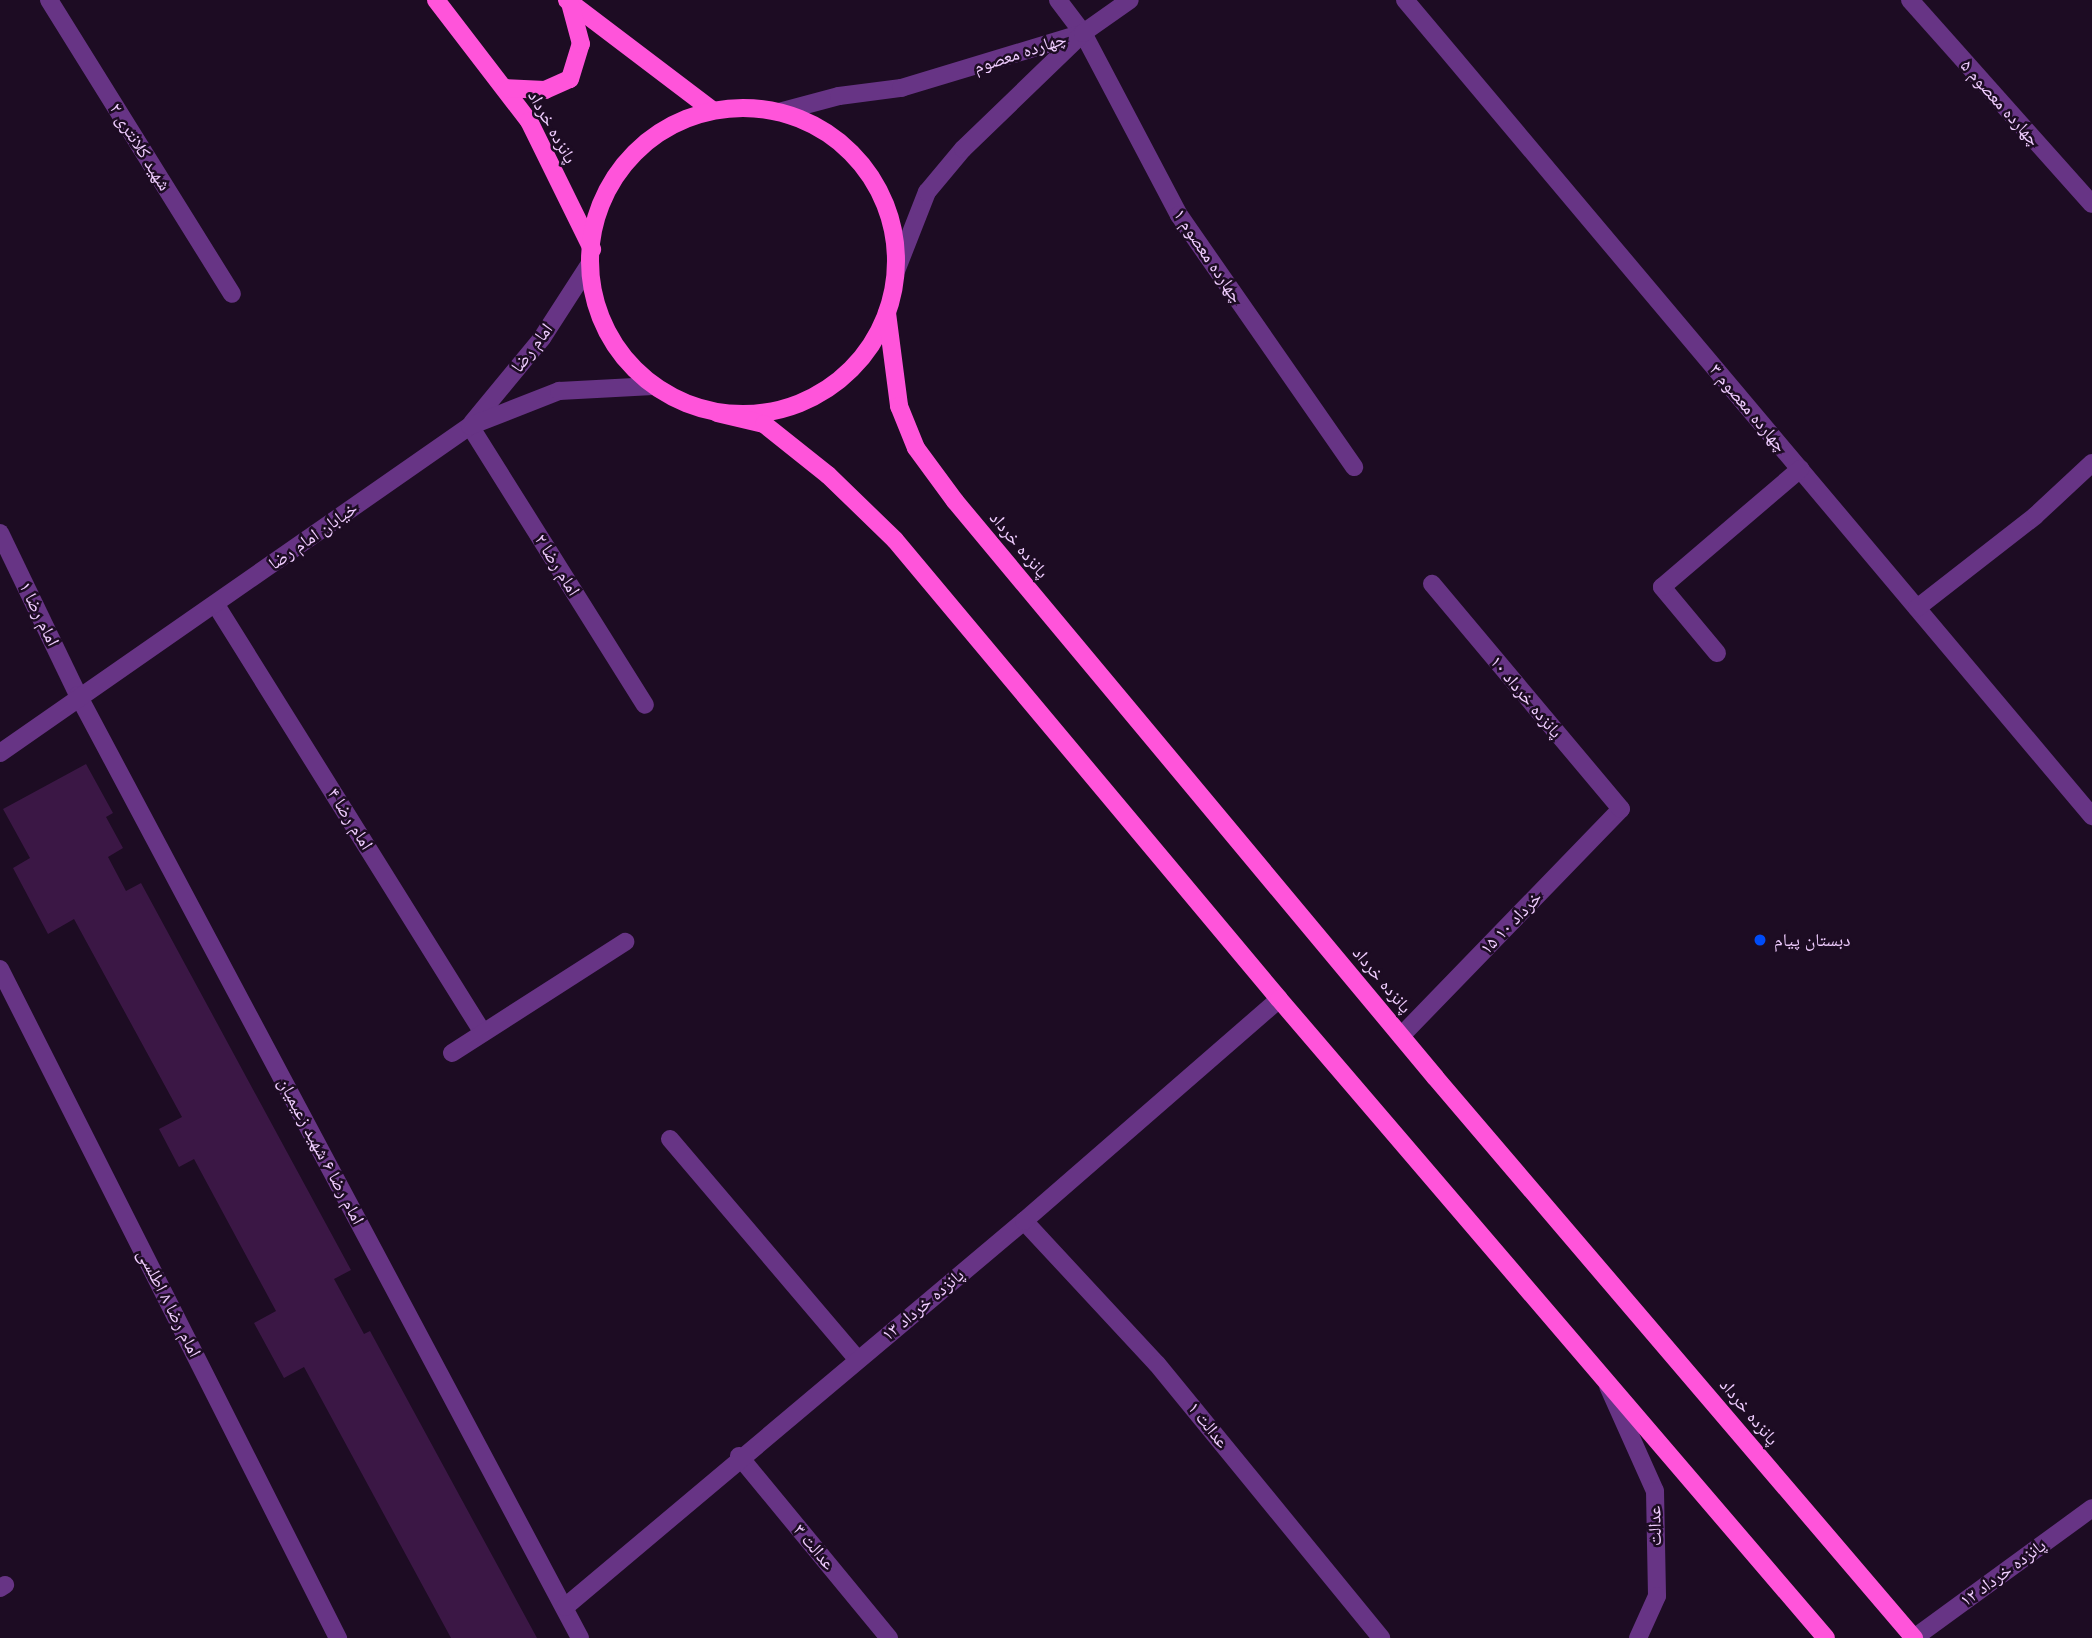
<!DOCTYPE html>
<html>
<head>
<meta charset="utf-8">
<style>
  body { margin:0 }
  #map { position:relative; width:2092px; height:1638px; overflow:hidden; background:#1d0c23; font-family:"Nunito Sans","Noto Naskh Arabic",sans-serif }
  div>[style] { position:absolute }
  [style*='--x'] { left:calc(var(--x)*1px); top:calc(var(--y)*1px); width:calc(var(--w)*1px); rotate:calc(var(--a)*1deg) }
  .building>* { inset:0; background:#3b1745 }
  .minor>* { height:18px; margin:-9px; padding:0 9px; transform-origin:9px; border-radius:9px; background:#673485 }
  .major>* { height:18px; margin:-9px; padding:0 9px; transform-origin:9px; border-radius:9px; background:#ff54da }
  .major>.ring { margin:-9px; padding:0; box-sizing:content-box; background:none; border:18px solid #ff54da; border-radius:50% }
  .dots>* { width:19px; height:19px; translate:-50% -50%; box-sizing:border-box; border:4px solid #1d0c23; border-radius:50% }
  span { translate:-50% -50%; white-space:nowrap; text-align:center; line-height:1.15; -webkit-text-stroke:5px #1d0c23; paint-order:stroke }
  .street-label { font-size:18px; color:#f0cdff }
  .poi-label { font-size:18px; color:#f0cdff }
  .left { translate:0 -50%; text-align:left }
</style>
</head>
<body>
<div id="map">
  <div class="building">
    <div style="clip-path:polygon(86px 764px,113px 813px,106px 817px,123px 848px,108px 857px,126px 891px,141px 883px,351px 1270px,334px 1279px,364px 1334px,370px 1331px,537px 1638px,451px 1638px,304px 1367px,284px 1378px,254px 1323px,276px 1311px,194px 1159px,179px 1167px,159px 1129px,182px 1117px,74px 919px,48px 934px,13px 868px,30px 858px,3px 809px)"></div>
  </div>
  <div class="minor">
    <div style="--x:49;--y:0;--w:346;--a:58.1"></div>
    <div style="--x:1058;--y:0;--w:41;--a:52.9"></div>
    <div style="--x:1083;--y:33;--w:206;--a:62.2"></div>
    <div style="--x:1179;--y:215;--w:307;--a:55.2"></div>
    <div style="--x:1405;--y:0;--w:1067;--a:49.91"></div>
    <div style="--x:1910;--y:0;--w:273;--a:48.3"></div>
    <div style="--x:779;--y:112;--w:62;--a:-14.9"></div>
    <div style="--x:839;--y:96;--w:63;--a:-7.4"></div>
    <div style="--x:901;--y:88;--w:183;--a:-16.8"></div>
    <div style="--x:896;--y:271;--w:85;--a:-68.6"></div>
    <div style="--x:927;--y:192;--w:56;--a:-50.1"></div>
    <div style="--x:963;--y:149;--w:167;--a:-44"></div>
    <div style="--x:1083;--y:33;--w:57;--a:-35.1"></div>
    <div style="--x:472;--y:423;--w:110;--a:-50.5"></div>
    <div style="--x:542;--y:338;--w:87;--a:-57.2"></div>
    <div style="--x:470;--y:426;--w:329;--a:57.9"></div>
    <div style="--x:0;--y:533;--w:180;--a:64.3"></div>
    <div style="--x:78;--y:695;--w:1068;--a:61.97"></div>
    <div style="--x:216;--y:605;--w:504;--a:58.04"></div>
    <div style="--x:1917;--y:608;--w:150;--a:-37.9"></div>
    <div style="--x:2035;--y:516;--w:78;--a:-42.9"></div>
    <div style="--x:1717;--y:653;--w:86;--a:-129.8"></div>
    <div style="--x:1662;--y:587;--w:182;--a:-40.5"></div>
    <div style="--x:0;--y:753;--w:573;--a:-34.83"></div>
    <div style="--x:470;--y:426;--w:96;--a:-21.5"></div>
    <div style="--x:559;--y:391;--w:94;--a:-3"></div>
    <div style="--x:0;--y:969;--w:750;--a:63.2"></div>
    <div style="--x:1401;--y:1036;--w:316;--a:-45.9"></div>
    <div style="--x:1621;--y:809;--w:294;--a:-130"></div>
    <div style="--x:452;--y:1053;--w:206;--a:-32.7"></div>
    <div style="--x:670;--y:1139;--w:289;--a:49.6"></div>
    <div style="--x:1024;--y:1221;--w:195;--a:47.1"></div>
    <div style="--x:1157;--y:1364;--w:354;--a:50.7"></div>
    <div style="--x:1608;--y:1386;--w:115;--a:65.9"></div>
    <div style="--x:1655;--y:1491;--w:105;--a:88.9"></div>
    <div style="--x:1657;--y:1596;--w:46;--a:114.3"></div>
    <div style="--x:739;--y:1456;--w:236;--a:50.5"></div>
    <div style="--x:0;--y:1588;--w:6;--a:-31"></div>
    <div style="--x:565;--y:1607;--w:600;--a:-40.06"></div>
    <div style="--x:1024;--y:1221;--w:338;--a:-41"></div>
    <div style="--x:1914;--y:1638;--w:220;--a:-36.1"></div>
  </div>
  <div class="major">
    <div style="--x:436;--y:0;--w:153;--a:52.5"></div>
    <div style="--x:529;--y:121;--w:143;--a:63.8"></div>
    <div style="--x:567;--y:0;--w:182;--a:37.2"></div>
    <div style="--x:505;--y:88;--w:40;--a:2.9"></div>
    <div style="--x:545;--y:90;--w:27;--a:-24"></div>
    <div style="--x:570;--y:79;--w:37;--a:-73"></div>
    <div style="--x:581;--y:44;--w:42;--a:-105"></div>
    <div class="ring" style="left:590px;top:108px;width:288px;height:288px"></div>
    <div style="--x:887;--y:313;--w:94;--a:82.6"></div>
    <div style="--x:899;--y:406;--w:45;--a:68"></div>
    <div style="--x:916;--y:448;--w:66;--a:53.7"></div>
    <div style="--x:955;--y:501;--w:750;--a:50.19"></div>
    <div style="--x:1435;--y:1077;--w:738;--a:49.51"></div>
    <div style="--x:717;--y:413;--w:48;--a:13.2"></div>
    <div style="--x:764;--y:424;--w:82;--a:38.6"></div>
    <div style="--x:828;--y:475;--w:93;--a:44.1"></div>
    <div style="--x:895;--y:540;--w:598;--a:50.08"></div>
    <div style="--x:1279;--y:999;--w:841;--a:49.44"></div>
  </div>
  <div class="dots">
    <div style="left:1760px;top:940px;background:#004cf8"></div>
  </div>
  <div class="street-label">
    <span style="left:1020px;top:53px;rotate:-18deg">چهارده معصوم</span>
    <span style="left:2000px;top:103px;rotate:48deg">چهارده معصوم ۵</span>
    <span style="left:552px;top:127px;rotate:61deg">پانزده خرداد</span>
    <span style="left:140px;top:147px;rotate:58deg">شهید کلانتری ۲</span>
    <span style="left:1208px;top:256px;rotate:56deg">چهارده معصوم ۱</span>
    <span style="left:532px;top:348px;rotate:-53deg">امام رضا</span>
    <span style="left:1748px;top:408px;rotate:50deg">چهارده معصوم ۳</span>
    <span style="left:313px;top:536px;rotate:-35deg">خیابان امام رضا</span>
    <span style="left:1019px;top:545px;rotate:50deg">پانزده خرداد</span>
    <span style="left:557px;top:565px;rotate:58deg">امام رضا ۲</span>
    <span style="left:39px;top:614px;rotate:64deg">امام رضا ۱</span>
    <span style="left:1526px;top:697px;rotate:50deg">پانزده خرداد ۱۰</span>
    <span style="left:350px;top:819px;rotate:58deg">امام رضا ۴</span>
    <span style="left:1511px;top:923px;rotate:-46deg">۱۵ خرداد ۱۰</span>
    <span style="left:1382px;top:980px;rotate:50deg">پانزده خرداد</span>
    <span style="left:321px;top:1151px;rotate:62deg">امام رضا ۶ شهید زعیمیان</span>
    <span style="left:169px;top:1303px;rotate:63deg">امام رضا ۸ اطلسی</span>
    <span style="left:923px;top:1305px;rotate:-40deg">پانزده خرداد ۱۳</span>
    <span style="left:1749px;top:1412px;rotate:50deg">پانزده خرداد</span>
    <span style="left:1208px;top:1425px;rotate:51deg">عدالت ۱</span>
    <span style="left:1655px;top:1526px;rotate:-91deg">عدالت</span>
    <span style="left:814px;top:1547px;rotate:50deg">عدالت ۳</span>
    <span style="left:2003px;top:1573px;rotate:-36deg">پانزده خرداد ۱۲</span>
  </div>
  <div class="poi-label">
    <span class="left" style="left:1774px;top:940px">دبستان پیام</span>
  </div>
</div>
</body>
</html>
